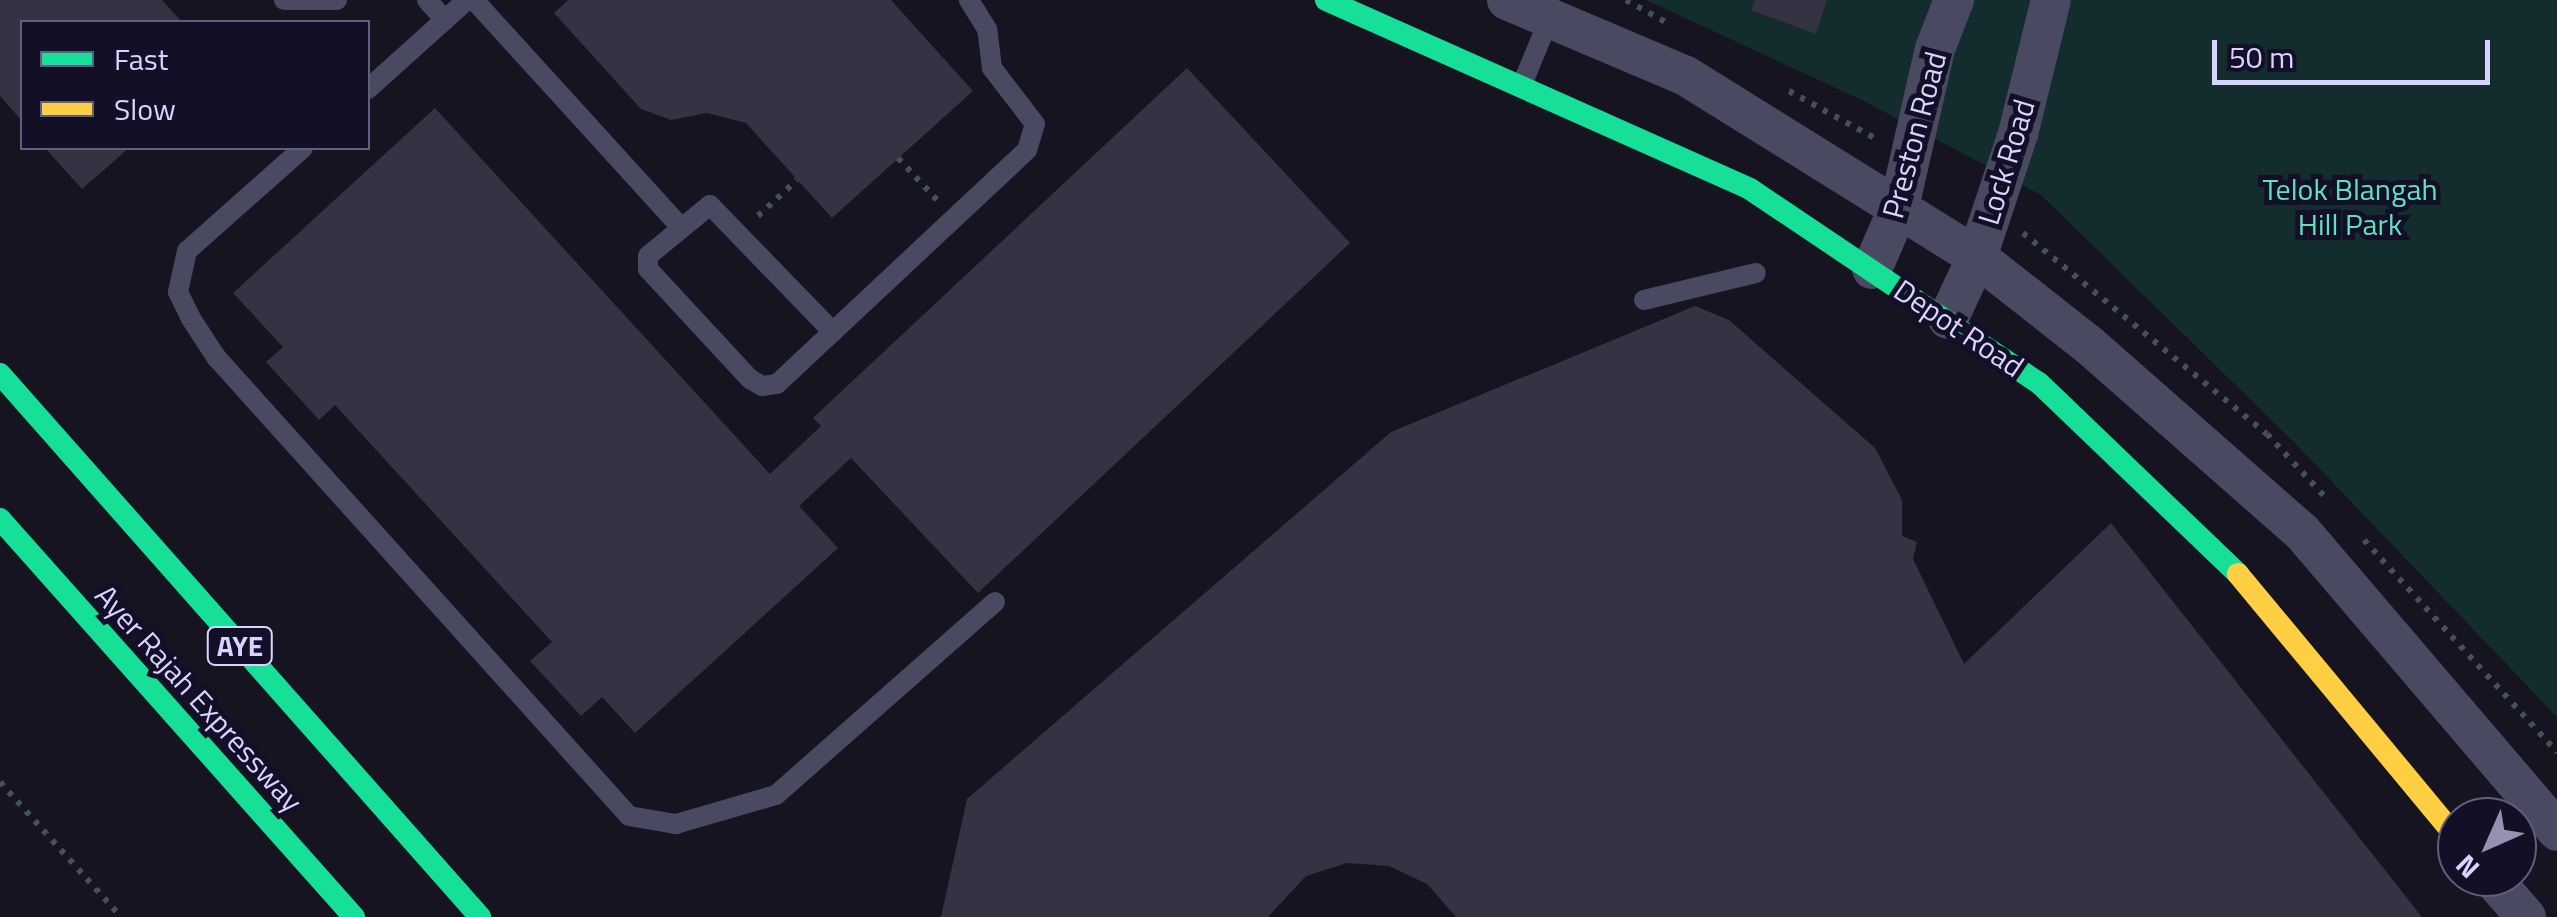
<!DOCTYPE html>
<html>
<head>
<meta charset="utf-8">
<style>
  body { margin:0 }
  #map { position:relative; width:2557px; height:917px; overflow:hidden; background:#161421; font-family:"Titillium Web",sans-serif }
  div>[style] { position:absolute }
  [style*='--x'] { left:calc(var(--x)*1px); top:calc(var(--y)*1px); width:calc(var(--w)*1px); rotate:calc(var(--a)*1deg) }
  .green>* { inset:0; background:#132c2d }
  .building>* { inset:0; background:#343243 }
  .path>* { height:6px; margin-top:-3px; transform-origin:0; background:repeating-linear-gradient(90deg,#44505f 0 5px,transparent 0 13px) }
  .lane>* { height:20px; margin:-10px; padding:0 10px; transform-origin:10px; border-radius:10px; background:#4a4962 }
  .street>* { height:40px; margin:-20px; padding:0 20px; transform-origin:20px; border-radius:20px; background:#4a4962 }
  .fast>* { height:22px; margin:-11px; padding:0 11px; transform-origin:11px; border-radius:11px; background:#16e098 }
  .slow>* { height:22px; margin:-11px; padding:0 11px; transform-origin:11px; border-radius:11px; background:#ffcf43 }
  span { translate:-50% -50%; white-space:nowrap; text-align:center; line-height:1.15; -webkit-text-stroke:10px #130f26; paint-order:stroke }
  .shield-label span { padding:2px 8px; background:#130f26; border:2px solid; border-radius:8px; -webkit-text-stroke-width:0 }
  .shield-label { font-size:28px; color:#d9d4ff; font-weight:700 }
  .street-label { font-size:30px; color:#d9d4ff }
  .park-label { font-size:30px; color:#5fe0c0 }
  .legend { position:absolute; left:20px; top:20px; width:350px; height:130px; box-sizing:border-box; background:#130f26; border:2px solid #625e7d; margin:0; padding:12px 18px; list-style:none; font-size:30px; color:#d9d4ff }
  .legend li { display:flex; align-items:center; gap:20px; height:50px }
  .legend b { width:50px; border:2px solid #625e7d }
  .north { position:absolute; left:2437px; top:797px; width:100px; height:100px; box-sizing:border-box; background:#130f26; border:2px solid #625e7d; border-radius:50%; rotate:225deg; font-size:28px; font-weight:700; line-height:40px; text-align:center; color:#d9d4ff }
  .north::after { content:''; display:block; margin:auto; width:35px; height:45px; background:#9591b1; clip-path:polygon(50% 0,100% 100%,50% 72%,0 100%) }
  .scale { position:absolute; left:2212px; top:40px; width:278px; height:45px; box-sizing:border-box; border:5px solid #d9d4ff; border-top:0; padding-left:12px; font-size:30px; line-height:35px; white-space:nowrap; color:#d9d4ff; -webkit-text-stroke:8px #130f26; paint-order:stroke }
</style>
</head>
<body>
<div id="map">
  <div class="green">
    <div style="clip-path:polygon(1646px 0,2557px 0,2557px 717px,2294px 442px,2041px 195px,1864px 101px)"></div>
  </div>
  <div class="building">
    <div style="clip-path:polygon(0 0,162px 0,182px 22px,22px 22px,22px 121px,0 96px)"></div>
    <div style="clip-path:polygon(568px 0,891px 0,973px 91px,832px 218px,746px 123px,707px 113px,671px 120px,641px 109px,554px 13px)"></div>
    <div style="clip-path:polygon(1755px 0,1827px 0,1816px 34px,1751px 10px)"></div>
    <div style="clip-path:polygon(1187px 68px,1350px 243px,978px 593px,851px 458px,799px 506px,838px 548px,635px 733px,602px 697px,581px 716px,530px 661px,552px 642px,335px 405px,319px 420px,266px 362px,283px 347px,233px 293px,435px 108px,770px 474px,821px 426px,813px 418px)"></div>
    <div style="clip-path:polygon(45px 148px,129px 148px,82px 189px)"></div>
    <div style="clip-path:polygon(1695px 306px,1729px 320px,1875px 448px,1902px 500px,1902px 536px,1917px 542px,1913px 559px,1964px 664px,2111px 523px,2422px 917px,1456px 917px,1427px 884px,1389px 866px,1347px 863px,1306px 876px,1268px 917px,941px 917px,967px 799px,1391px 432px)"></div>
  </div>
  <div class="path">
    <div style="--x:1626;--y:0;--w:49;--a:29.2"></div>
    <div style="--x:1789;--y:91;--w:102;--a:28.8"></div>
    <div style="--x:898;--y:158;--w:59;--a:47.1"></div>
    <div style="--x:758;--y:216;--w:53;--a:-42.7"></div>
    <div style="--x:2023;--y:233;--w:316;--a:39.5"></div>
    <div style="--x:2267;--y:434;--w:87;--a:47.3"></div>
    <div style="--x:2364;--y:540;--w:287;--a:47.7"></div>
    <div style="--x:0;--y:782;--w:181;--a:48.1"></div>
  </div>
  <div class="lane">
    <div style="--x:284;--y:0;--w:53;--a:0"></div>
    <div style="--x:427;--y:0;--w:27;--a:48"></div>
    <div style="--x:474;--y:0;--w:306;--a:47.7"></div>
    <div style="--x:1521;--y:87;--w:81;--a:-67.5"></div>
    <div style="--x:368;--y:89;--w:133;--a:-42"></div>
    <div style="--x:303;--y:148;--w:155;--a:138.4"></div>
    <div style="--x:187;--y:251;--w:42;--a:102.4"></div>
    <div style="--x:178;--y:292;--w:28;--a:64"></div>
    <div style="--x:190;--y:317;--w:48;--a:57"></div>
    <div style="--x:216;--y:357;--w:617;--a:48.02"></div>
    <div style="--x:629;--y:816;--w:48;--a:9.7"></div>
    <div style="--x:676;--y:824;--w:104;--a:-16.2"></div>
    <div style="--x:776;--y:795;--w:292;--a:-41.4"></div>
    <div style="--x:1644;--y:300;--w:115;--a:-13.6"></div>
    <div style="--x:833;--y:332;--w:177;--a:-134.1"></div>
    <div style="--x:710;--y:205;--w:80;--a:140.6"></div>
    <div style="--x:648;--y:256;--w:13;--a:90"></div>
    <div style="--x:648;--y:269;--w:150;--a:47.2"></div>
    <div style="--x:750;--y:379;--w:14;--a:30"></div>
    <div style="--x:762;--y:386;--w:15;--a:-8"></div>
    <div style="--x:777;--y:384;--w:342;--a:-43.1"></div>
    <div style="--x:1027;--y:150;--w:27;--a:-73"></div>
    <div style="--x:1035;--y:124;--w:71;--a:-127.5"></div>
    <div style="--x:992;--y:68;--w:39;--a:-97"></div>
    <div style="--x:987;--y:29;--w:34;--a:-122"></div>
  </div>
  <div class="street">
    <div style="--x:1507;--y:0;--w:194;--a:23"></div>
    <div style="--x:1686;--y:76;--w:343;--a:31.9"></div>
    <div style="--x:1977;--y:257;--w:142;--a:38.2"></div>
    <div style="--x:2089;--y:345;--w:283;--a:41.3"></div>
    <div style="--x:2302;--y:532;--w:393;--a:49.5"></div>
    <div style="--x:1872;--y:269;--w:68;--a:-66.5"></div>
    <div style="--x:1899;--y:207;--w:162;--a:-77.2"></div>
    <div style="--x:1935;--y:49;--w:53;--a:-68.8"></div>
    <div style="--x:1948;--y:319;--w:68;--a:-64.9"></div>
    <div style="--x:1977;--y:257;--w:130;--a:-71.6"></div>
    <div style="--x:2018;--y:134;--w:138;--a:-76.2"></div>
    <div style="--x:2491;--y:877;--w:53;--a:48.8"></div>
  </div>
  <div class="fast">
    <div style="--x:1326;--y:0;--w:464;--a:24"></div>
    <div style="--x:1750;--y:189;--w:348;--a:33.9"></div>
    <div style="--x:2039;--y:383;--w:276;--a:43.8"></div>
    <div style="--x:0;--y:374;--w:725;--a:48.52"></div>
    <div style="--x:0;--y:519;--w:533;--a:48.35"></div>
  </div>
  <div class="slow">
    <div style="--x:2238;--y:574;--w:343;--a:50.3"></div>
  </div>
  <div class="shield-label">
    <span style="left:240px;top:646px">AYE</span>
  </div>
  <div class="street-label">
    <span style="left:1914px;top:135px;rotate:-75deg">Preston Road</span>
    <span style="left:2006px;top:162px;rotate:-73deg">Lock Road</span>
    <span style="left:1959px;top:328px;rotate:34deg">Depot Road</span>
    <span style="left:199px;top:698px;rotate:48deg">Ayer Rajah Expressway</span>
  </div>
  <div class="park-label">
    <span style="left:2350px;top:206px">Telok Blangah<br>Hill Park</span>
  </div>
  <ul class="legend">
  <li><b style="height:12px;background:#16e098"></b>Fast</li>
  <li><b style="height:12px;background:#ffcf43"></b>Slow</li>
  </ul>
  <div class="north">N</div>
  <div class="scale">50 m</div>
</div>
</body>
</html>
